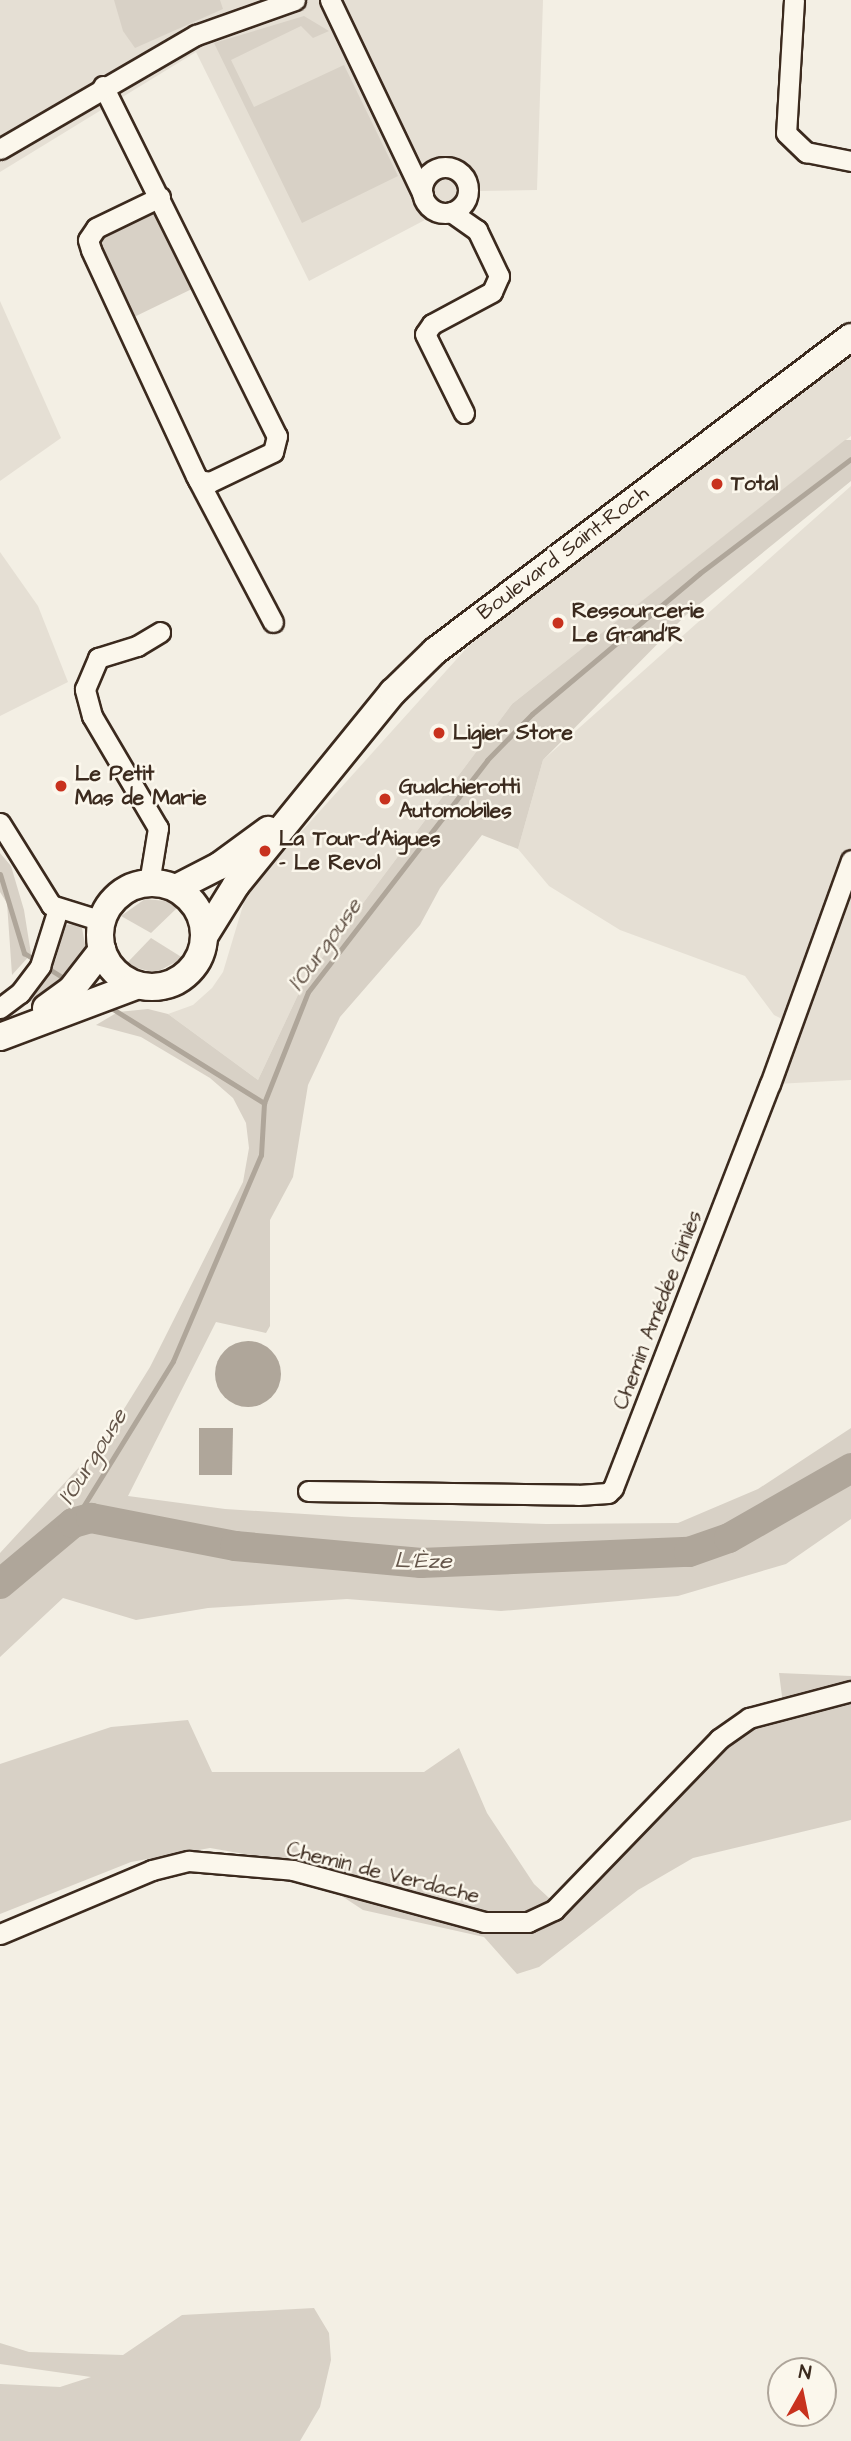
<!DOCTYPE html>
<html>
<head>
<meta charset="utf-8">
<style>
  body { margin:0 }
  #map { position:relative; width:851px; height:2441px; overflow:hidden; background:#f3efe4; font-family:"Architects Daughter",sans-serif }
  div>[style] { position:absolute }
  [style*='--x'] { left:calc(var(--x)*1px); top:calc(var(--y)*1px); width:calc(var(--w)*1px); rotate:calc(var(--a)*1deg) }
  .built>* { inset:0; background:#e5dfd4 }
  .green>* { inset:0; background:#d8d1c6 }
  .water>* { inset:0; background:#afa69a }
  .round { border-radius:50% }
  .stream>* { height:5px; margin:-2.5px; padding:0 2.5px; transform-origin:2.5px; border-radius:2.5px; background:#afa69a }
  .river>* { height:30px; margin:-15px; padding:0 15px; transform-origin:15px; border-radius:15px; background:#afa69a }
  .roads { filter:drop-shadow(2px 0 #3b2a1e) drop-shadow(-2px 0 #3b2a1e) drop-shadow(0 2px #3b2a1e) drop-shadow(0 -2px #3b2a1e) }
  .minor>* { height:19px; margin:-9.5px; padding:0 9.5px; transform-origin:9.5px; border-radius:9.5px; background:#fbf7ec }
  .minor>.ring { margin:-9.5px; padding:0; box-sizing:content-box; background:none; border:19px solid #fbf7ec; border-radius:50% }
  .secondary>* { height:26px; margin:-13px; padding:0 13px; transform-origin:13px; border-radius:13px; background:#fbf7ec }
  .secondary>.ring { margin:-13px; padding:0; box-sizing:content-box; background:none; border:26px solid #fbf7ec; border-radius:50% }
  .dots>* { width:19px; height:19px; translate:-50% -50%; box-sizing:border-box; border:4px solid #fbf7ec; border-radius:50% }
  span { translate:-50% -50%; white-space:nowrap; text-align:center; line-height:1.15; -webkit-text-stroke:5px #fbf7ec; paint-order:stroke }
  .poi-label { font-size:21px; color:#3b2a1e; font-weight:700 }
  .left { translate:0 -50%; text-align:left }
  .street-label { font-size:21px; color:#3b2a1e }
  .water-label { font-size:23px; color:#645549; font-style:italic }
  .north { position:absolute; left:767px; top:2357px; width:70px; height:70px; box-sizing:border-box; background:#fbf7ec; border:2px solid #aea59a; border-radius:50%; rotate:9deg; font-size:19px; font-weight:700; line-height:28px; text-align:center; color:#3b2a1e }
  .north::after { content:''; display:block; margin:auto; width:24px; height:32px; background:#c8321e; clip-path:polygon(50% 0,100% 100%,50% 72%,0 100%) }
</style>
</head>
<body>
<div id="map">
  <div class="built">
    <div style="clip-path:polygon(0 0,543px 0,537px 190px,480px 191px,309px 281px,196px 52px,0 172px)"></div>
    <div style="clip-path:polygon(0 301px,61px 438px,0 481px)"></div>
    <div style="clip-path:polygon(851px 352px,851px 436px,512px 704px,304px 982px,258px 1080px,168px 1014px,193px 1005px,212px 988px,223px 972px,247px 892px,473px 641px)"></div>
    <div style="clip-path:polygon(851px 486px,851px 1080px,776px 1084px,794px 1025px,774px 1015px,745px 976px,620px 930px,549px 886px,518px 849px,543px 760px)"></div>
    <div style="clip-path:polygon(0 552px,38px 606px,68px 682px,0 716px)"></div>
  </div>
  <div class="green">
    <div style="clip-path:polygon(114px 0,220px 0,223px 9px,135px 48px,123px 31px)"></div>
    <div style="clip-path:polygon(304px 16px,329px 31px,313px 38px,301px 26px,231px 60px,254px 107px,344px 65px,398px 176px,302px 223px,214px 43px)"></div>
    <div style="clip-path:polygon(150px 213px,157px 213px,196px 287px,132px 318px,100px 249px,101px 239px)"></div>
    <div style="clip-path:polygon(845px 440px,851px 440px,851px 481px,686px 615px,543px 760px,518px 849px,482px 835px,440px 888px,420px 925px,340px 1017px,308px 1085px,293px 1177px,270px 1220px,270px 1326px,266px 1333px,216px 1322px,128px 1496px,225px 1509px,352px 1517px,546px 1524px,678px 1523px,758px 1489px,851px 1428px,851px 1519px,786px 1564px,678px 1596px,501px 1611px,347px 1599px,208px 1608px,136px 1620px,63px 1598px,0 1657px,0 1553px,106px 1438px,150px 1367px,243px 1182px,249px 1148px,246px 1123px,233px 1098px,210px 1078px,141px 1037px,96px 1025px,118px 1012px,148px 1009px,168px 1014px,258px 1080px,304px 982px,512px 704px)"></div>
    <div style="clip-path:polygon(0 853px,11px 866px,24px 910px,31px 954px,12px 975px,7px 903px,0 892px)"></div>
    <div style="clip-path:polygon(145px 899px,166px 901px,177px 908px,151px 933px,121px 916px)"></div>
    <div style="clip-path:polygon(77px 924px,82px 928px,86px 950px,74px 972px,29px 1003px,56px 959px,63px 925px)"></div>
    <div style="clip-path:polygon(151px 938px,183px 958px,155px 973px,131px 966px,127px 963px)"></div>
    <div style="clip-path:polygon(779px 1673px,851px 1676px,851px 1820px,693px 1858px,638px 1890px,539px 1967px,517px 1974px,484px 1937px,363px 1910px,290px 1862px,210px 1848px,131px 1862px,0 1914px,0 1764px,111px 1727px,188px 1720px,212px 1772px,424px 1772px,459px 1748px,487px 1813px,534px 1884px,563px 1911px,741px 1730px,784px 1712px)"></div>
    <div style="clip-path:polygon(314px 2308px,329px 2333px,331px 2360px,320px 2407px,300px 2441px,0 2441px,0 2384px,60px 2387px,91px 2377px,0 2364px,0 2343px,29px 2352px,123px 2355px,182px 2315px)"></div>
  </div>
  <div class="water">
    <div class="round" style="left:215px;top:1341px;width:66px;height:66px"></div>
    <div style="clip-path:polygon(199px 1428px,233px 1428px,232px 1475px,199px 1475px)"></div>
  </div>
  <div class="stream">
    <div style="--x:0;--y:874;--w:83;--a:73.1"></div>
    <div style="--x:24;--y:953;--w:15;--a:32"></div>
    <div style="--x:46;--y:967;--w:25;--a:32"></div>
    <div style="--x:108;--y:1006;--w:184;--a:31.9"></div>
    <div style="--x:73;--y:1523;--w:190;--a:-58.3"></div>
    <div style="--x:173;--y:1361;--w:224;--a:-66.9"></div>
    <div style="--x:261;--y:1155;--w:52;--a:-86.7"></div>
    <div style="--x:264;--y:1103;--w:119;--a:-68.4"></div>
    <div style="--x:308;--y:992;--w:293;--a:-52.3"></div>
    <div style="--x:487;--y:760;--w:64;--a:-45.6"></div>
    <div style="--x:532;--y:714;--w:219;--a:-40"></div>
    <div style="--x:700;--y:573;--w:189;--a:-37.1"></div>
  </div>
  <div class="river">
    <div style="--x:0;--y:1584;--w:95;--a:-39.9"></div>
    <div style="--x:73;--y:1523;--w:19;--a:-16"></div>
    <div style="--x:91;--y:1518;--w:147;--a:11"></div>
    <div style="--x:235;--y:1546;--w:187;--a:5.2"></div>
    <div style="--x:421;--y:1563;--w:268;--a:-2.4"></div>
    <div style="--x:689;--y:1552;--w:42;--a:-19.3"></div>
    <div style="--x:729;--y:1538;--w:141;--a:-29.8"></div>
  </div>
  <div class="roads">
    <div class="minor">
      <div style="--x:330;--y:0;--w:216;--a:64.5"></div>
      <div style="--x:794;--y:0;--w:133;--a:93.4"></div>
      <div style="--x:786;--y:133;--w:28;--a:44"></div>
      <div style="--x:806;--y:152;--w:46;--a:11.3"></div>
      <div style="--x:103;--y:86;--w:391;--a:63.6"></div>
      <div style="--x:277;--y:436;--w:16;--a:104"></div>
      <div style="--x:273;--y:452;--w:70;--a:154.5"></div>
      <div style="--x:210;--y:482;--w:12;--a:-171"></div>
      <div style="--x:0;--y:149;--w:227;--a:-30.2"></div>
      <div style="--x:196;--y:35;--w:105;--a:-19.5"></div>
      <div class="ring" style="left:422px;top:167px;width:27px;height:27px"></div>
      <div style="--x:160;--y:197;--w:71;--a:154.2"></div>
      <div style="--x:96;--y:228;--w:14;--a:124"></div>
      <div style="--x:88;--y:240;--w:10;--a:73"></div>
      <div style="--x:91;--y:250;--w:249;--a:65.1"></div>
      <div style="--x:196;--y:476;--w:165;--a:62.2"></div>
      <div style="--x:451;--y:212;--w:32;--a:35"></div>
      <div style="--x:477;--y:230;--w:51;--a:64.4"></div>
      <div style="--x:499;--y:276;--w:17;--a:114"></div>
      <div style="--x:492;--y:292;--w:68;--a:151.9"></div>
      <div style="--x:432;--y:324;--w:12;--a:125"></div>
      <div style="--x:425;--y:334;--w:88;--a:63.7"></div>
      <div style="--x:0;--y:823;--w:97;--a:58.1"></div>
      <div style="--x:51;--y:905;--w:53;--a:17.4"></div>
      <div style="--x:149;--y:883;--w:56;--a:-80.7"></div>
      <div style="--x:158;--y:828;--w:130;--a:-120.5"></div>
      <div style="--x:92;--y:716;--w:28;--a:-105"></div>
      <div style="--x:85;--y:689;--w:34;--a:-67"></div>
      <div style="--x:98;--y:658;--w:41;--a:-17.1"></div>
      <div style="--x:137;--y:646;--w:27;--a:-31"></div>
      <div style="--x:0;--y:1008;--w:25;--a:-37"></div>
      <div style="--x:20;--y:993;--w:34;--a:-53"></div>
      <div style="--x:40;--y:966;--w:60;--a:-72.5"></div>
      <div style="--x:308;--y:1491;--w:270;--a:0.8"></div>
      <div style="--x:578;--y:1495;--w:30;--a:-4"></div>
      <div style="--x:608;--y:1493;--w:7;--a:-45"></div>
      <div style="--x:613;--y:1488;--w:433;--a:-68.8"></div>
      <div style="--x:770;--y:1084;--w:238;--a:-70.1"></div>
      <div style="--x:0;--y:1934;--w:165;--a:-22.8"></div>
      <div style="--x:152;--y:1870;--w:38;--a:-14"></div>
      <div style="--x:189;--y:1861;--w:104;--a:4.9"></div>
      <div style="--x:293;--y:1870;--w:198;--a:15.2"></div>
      <div style="--x:484;--y:1922;--w:44;--a:0"></div>
      <div style="--x:528;--y:1922;--w:29;--a:-25"></div>
      <div style="--x:554;--y:1910;--w:238;--a:-46"></div>
      <div style="--x:719;--y:1739;--w:37;--a:-35"></div>
      <div style="--x:749;--y:1718;--w:106;--a:-14.8"></div>
    </div>
    <div class="secondary">
      <div class="ring" style="left:100px;top:883px;width:78px;height:78px"></div>
      <div style="--x:176;--y:888;--w:48;--a:-27.1"></div>
      <div style="--x:219;--y:866;--w:61;--a:-36.3"></div>
      <div style="--x:205;--y:935;--w:59;--a:-58.2"></div>
      <div style="--x:236;--y:885;--w:249;--a:-50.9"></div>
      <div style="--x:393;--y:692;--w:59;--a:-44.3"></div>
      <div style="--x:435;--y:651;--w:521;--a:-37.05"></div>
      <div style="--x:46;--y:1008;--w:31;--a:-36"></div>
      <div style="--x:71;--y:990;--w:51;--a:-52.2"></div>
      <div style="--x:0;--y:1037;--w:147;--a:-20.6"></div>
    </div>
  </div>
  <div class="dots">
    <div style="left:717px;top:484px;background:#c8321e"></div>
    <div style="left:558px;top:623px;background:#c8321e"></div>
    <div style="left:439px;top:733px;background:#c8321e"></div>
    <div style="left:61px;top:786px;background:#c8321e"></div>
    <div style="left:385px;top:799px;background:#c8321e"></div>
    <div style="left:265px;top:851px;background:#c8321e"></div>
  </div>
  <div class="poi-label">
    <span class="left" style="left:731px;top:484px">Total</span>
    <span class="left" style="left:572px;top:623px">Ressourcerie<br>Le Grand'R</span>
    <span class="left" style="left:453px;top:733px">Ligier Store</span>
    <span class="left" style="left:75px;top:786px">Le Petit<br>Mas de Marie</span>
    <span class="left" style="left:399px;top:799px">Gualchierotti<br>Automobiles</span>
    <span class="left" style="left:279px;top:851px">La Tour-d'Aigues<br>- Le Revol</span>
  </div>
  <div class="street-label">
    <span style="left:563px;top:553px;rotate:-37deg">Boulevard Saint-Roch</span>
    <span style="left:658px;top:1310px;rotate:-69deg">Chemin Amédée Giniès</span>
    <span style="left:383px;top:1873px;rotate:14deg">Chemin de Verdache</span>
  </div>
  <div class="water-label">
    <span style="left:325px;top:945px;rotate:-54deg">l'Ourgouse</span>
    <span style="left:93px;top:1457px;rotate:-58deg">l'Ourgouse</span>
    <span style="left:423px;top:1561px;rotate:1deg">L'Èze</span>
  </div>
  <div class="north">N</div>
</div>
</body>
</html>
